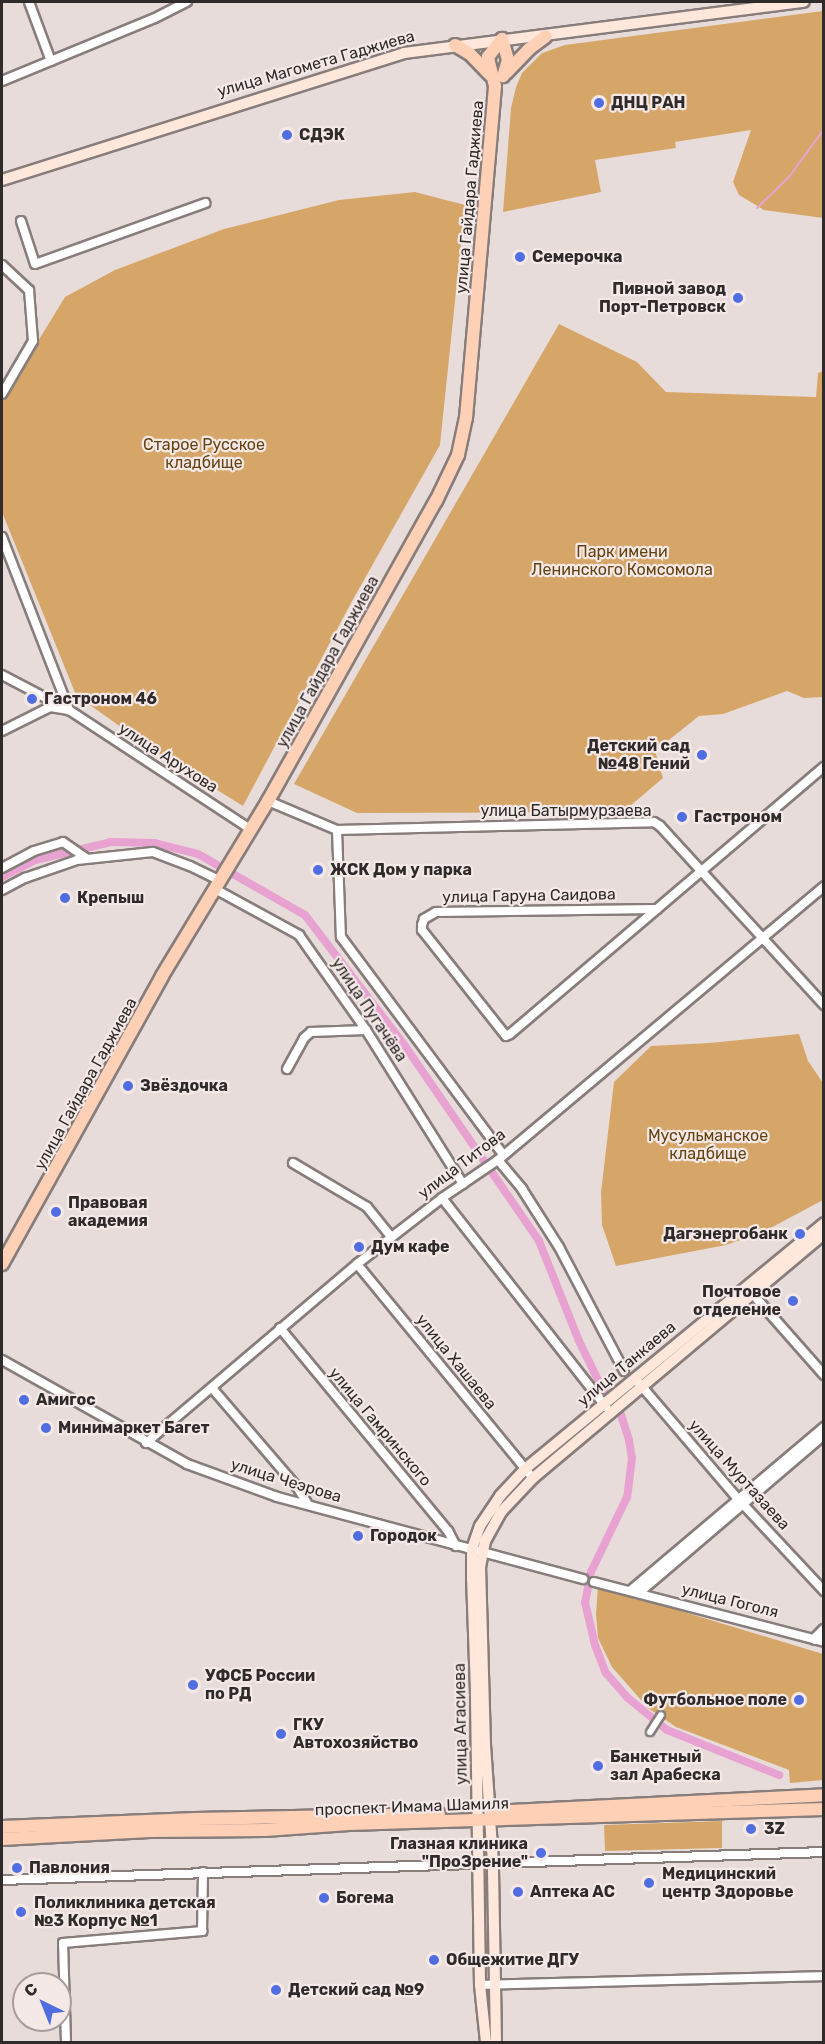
<!DOCTYPE html>
<html>
<head>
<meta charset="utf-8">
<style>
  body { margin:0 }
  #map { position:relative; width:825px; height:2044px; overflow:hidden; background:#e8dcdb; font-family:Rubik,sans-serif }
  div>[style] { position:absolute }
  [style*='--x'] { left:calc(var(--x)*1px); top:calc(var(--y)*1px); width:calc(var(--w)*1px); rotate:calc(var(--a)*1deg) }
  .green>* { inset:0; background:#d6a668 }
  .stream>* { height:2px; margin:-1px; padding:0 1px; transform-origin:1px; border-radius:1px; background:#e8a2d1 }
  .canal>* { height:8px; margin:-4px; padding:0 4px; transform-origin:4px; border-radius:4px; background:#e8a2d1 }
  .roads { filter:drop-shadow(2px 0 #877d7b) drop-shadow(-2px 0 #877d7b) drop-shadow(0 2px #877d7b) drop-shadow(0 -2px #877d7b) }
  .pedestrian>* { height:6px; margin:-3px; padding:0 3px; transform-origin:3px; border-radius:3px; background:#fff }
  .minor>* { height:8px; margin:-4px; padding:0 4px; transform-origin:4px; border-radius:4px; background:#fff }
  .tertiary>* { height:10px; margin:-5px; padding:0 5px; transform-origin:5px; border-radius:5px; background:#fff }
  .secondary>* { height:10px; margin:-5px; padding:0 5px; transform-origin:5px; border-radius:5px; background:#ffe7db }
  .primary>* { height:12px; margin:-6px; padding:0 6px; transform-origin:6px; border-radius:6px; background:#fed0b6 }
  .dots>* { width:16px; height:16px; translate:-50% -50%; box-sizing:border-box; border:3px solid #f5e9e8; border-radius:50% }
  span { translate:-50% -50%; white-space:nowrap; text-align:center; line-height:1.15; -webkit-text-stroke:4.5px #f5e9e8; paint-order:stroke }
  .street-label { font-size:16px; color:#302b2b }
  .poi-label { font-size:16px; color:#302b2b; font-weight:700 }
  .left { translate:0 -50%; text-align:left }
  .right { translate:-100% -50%; text-align:right }
  .park-label { font-size:16px; color:#654310 }
  .frame { position:absolute; inset:0; border:3px solid #302b2b; pointer-events:none }
  .north { position:absolute; left:12px; top:1972px; width:60px; height:60px; box-sizing:border-box; background:#f5e9e8; border:2px solid #a69d9c; border-radius:50%; rotate:317deg; font-size:16px; font-weight:700; line-height:24px; text-align:center; color:#302b2b }
  .north::after { content:''; display:block; margin:auto; width:21px; height:27px; background:#516de2; clip-path:polygon(50% 0,100% 100%,50% 72%,0 100%) }
</style>
</head>
<body>
<div id="map">
  <div class="green">
    <div style="clip-path:polygon(823px 11px,823px 218px,764px 210px,739px 195px,733px 182px,751px 130px,675px 142px,676px 148px,595px 160px,601px 192px,503px 212px,511px 108px,516px 87px,522px 73px,542px 53px,565px 45px)"></div>
    <div style="clip-path:polygon(415px 192px,465px 205px,440px 445px,351px 603px,243px 806px,153px 750px,76px 695px,2px 512px,2px 400px,65px 297px,115px 270px,224px 229px,339px 200px)"></div>
    <div style="clip-path:polygon(559px 324px,637px 362px,666px 392px,816px 397px,818px 373px,823px 371px,823px 697px,804px 698px,787px 691px,723px 714px,699px 716px,655px 751px,663px 778px,623px 812px,357px 813px,294px 784px)"></div>
    <div style="clip-path:polygon(799px 1034px,808px 1061px,823px 1083px,823px 1200px,763px 1232px,726px 1245px,616px 1266px,602px 1225px,601px 1192px,614px 1082px,651px 1046px,710px 1043px)"></div>
    <div style="clip-path:polygon(598px 1586px,823px 1654px,823px 1780px,790px 1783px,789px 1770px,676px 1727px,648px 1708px,612px 1667px,598px 1638px,596px 1614px)"></div>
    <div style="clip-path:polygon(722px 1821px,722px 1848px,605px 1851px,604px 1825px)"></div>
  </div>
  <div class="stream">
    <div style="--x:757;--y:208;--w:45;--a:-44.1"></div>
    <div style="--x:789;--y:177;--w:59;--a:-53.9"></div>
  </div>
  <div class="canal">
    <div style="--x:2;--y:877;--w:37;--a:-27"></div>
    <div style="--x:35;--y:860;--w:78;--a:-13.3"></div>
    <div style="--x:111;--y:842;--w:43;--a:1.3"></div>
    <div style="--x:154;--y:843;--w:45;--a:14"></div>
    <div style="--x:198;--y:854;--w:123;--a:29.7"></div>
    <div style="--x:305;--y:915;--w:161;--a:52.6"></div>
    <div style="--x:403;--y:1043;--w:240;--a:55.5"></div>
    <div style="--x:539;--y:1241;--w:108;--a:68.2"></div>
    <div style="--x:579;--y:1341;--w:55;--a:63.9"></div>
    <div style="--x:603;--y:1390;--w:31;--a:54"></div>
    <div style="--x:621;--y:1415;--w:26;--a:72"></div>
    <div style="--x:629;--y:1440;--w:18;--a:81"></div>
    <div style="--x:632;--y:1458;--w:39;--a:97"></div>
    <div style="--x:627;--y:1497;--w:83;--a:115.6"></div>
    <div style="--x:591;--y:1572;--w:31;--a:101"></div>
    <div style="--x:585;--y:1602;--w:44;--a:76.9"></div>
    <div style="--x:595;--y:1645;--w:30;--a:69"></div>
    <div style="--x:606;--y:1673;--w:33;--a:49"></div>
    <div style="--x:628;--y:1698;--w:50;--a:39.4"></div>
    <div style="--x:667;--y:1730;--w:121;--a:21.9"></div>
  </div>
  <div class="roads">
    <div class="pedestrian">
      <div style="--x:650;--y:1732;--w:20;--a:-57"></div>
    </div>
    <div class="minor">
      <div style="--x:29;--y:2;--w:63;--a:69.6"></div>
      <div style="--x:2;--y:81;--w:165;--a:-22.4"></div>
      <div style="--x:155;--y:18;--w:36;--a:-27"></div>
      <div style="--x:21;--y:221;--w:45;--a:72"></div>
      <div style="--x:35;--y:264;--w:181;--a:-19.7"></div>
      <div style="--x:2;--y:265;--w:37;--a:43"></div>
      <div style="--x:29;--y:290;--w:51;--a:85.5"></div>
      <div style="--x:33;--y:341;--w:61;--a:120.3"></div>
      <div style="--x:2;--y:537;--w:186;--a:68.8"></div>
      <div style="--x:2;--y:675;--w:69;--a:27.7"></div>
      <div style="--x:2;--y:731;--w:54;--a:-26.6"></div>
      <div style="--x:50;--y:707;--w:19;--a:9"></div>
      <div style="--x:69;--y:710;--w:219;--a:33.3"></div>
      <div style="--x:268;--y:801;--w:75;--a:22.8"></div>
      <div style="--x:337;--y:830;--w:317;--a:-1.4"></div>
      <div style="--x:654;--y:822;--w:7;--a:34"></div>
      <div style="--x:660;--y:826;--w:243;--a:47.5"></div>
      <div style="--x:337;--y:830;--w:107;--a:87.9"></div>
      <div style="--x:341;--y:937;--w:271;--a:53.3"></div>
      <div style="--x:2;--y:868;--w:36;--a:-28"></div>
      <div style="--x:34;--y:851;--w:30;--a:-17"></div>
      <div style="--x:63;--y:842;--w:28;--a:35"></div>
      <div style="--x:215;--y:889;--w:96;--a:28.7"></div>
      <div style="--x:299;--y:935;--w:116;--a:54.8"></div>
      <div style="--x:366;--y:1030;--w:182;--a:57.8"></div>
      <div style="--x:2;--y:890;--w:26;--a:-28"></div>
      <div style="--x:25;--y:878;--w:55;--a:-19.1"></div>
      <div style="--x:77;--y:860;--w:76;--a:-6"></div>
      <div style="--x:153;--y:852;--w:40;--a:21"></div>
      <div style="--x:190;--y:866;--w:34;--a:26"></div>
      <div style="--x:657;--y:909;--w:221;--a:179.2"></div>
      <div style="--x:436;--y:912;--w:14;--a:150"></div>
      <div style="--x:424;--y:919;--w:6;--a:108"></div>
      <div style="--x:422;--y:925;--w:5;--a:90"></div>
      <div style="--x:422;--y:930;--w:135;--a:51.6"></div>
      <div style="--x:506;--y:1036;--w:4;--a:-27"></div>
      <div style="--x:510;--y:1034;--w:412;--a:-40.4"></div>
      <div style="--x:287;--y:1069;--w:35;--a:-61"></div>
      <div style="--x:304;--y:1038;--w:9;--a:-41"></div>
      <div style="--x:311;--y:1032;--w:55;--a:-2.1"></div>
      <div style="--x:498;--y:1160;--w:38;--a:50"></div>
      <div style="--x:522;--y:1189;--w:69;--a:57.5"></div>
      <div style="--x:559;--y:1247;--w:140;--a:62.3"></div>
      <div style="--x:293;--y:1163;--w:86;--a:30.7"></div>
      <div style="--x:367;--y:1207;--w:38;--a:51"></div>
      <div style="--x:442;--y:1198;--w:266;--a:51.9"></div>
      <div style="--x:357;--y:1264;--w:277;--a:50.6"></div>
      <div style="--x:750;--y:1291;--w:112;--a:48.6"></div>
      <div style="--x:280;--y:1328;--w:264;--a:50.4"></div>
      <div style="--x:448;--y:1531;--w:17;--a:62"></div>
      <div style="--x:2;--y:1360;--w:212;--a:29.3"></div>
      <div style="--x:187;--y:1464;--w:96;--a:20.1"></div>
      <div style="--x:277;--y:1497;--w:317;--a:15"></div>
      <div style="--x:638;--y:1382;--w:154;--a:49.5"></div>
      <div style="--x:738;--y:1499;--w:126;--a:46.9"></div>
      <div style="--x:212;--y:1388;--w:130;--a:49.4"></div>
      <div style="--x:297;--y:1487;--w:19;--a:58"></div>
      <div style="--x:146;--y:1443;--w:277;--a:-40.3"></div>
      <div style="--x:357;--y:1264;--w:108;--a:-37.8"></div>
      <div style="--x:442;--y:1198;--w:68;--a:-34.2"></div>
      <div style="--x:498;--y:1160;--w:426;--a:-40"></div>
      <div style="--x:594;--y:1582;--w:238;--a:14.6"></div>
      <div style="--x:631;--y:1590;--w:253;--a:-40.2"></div>
      <div style="--x:639;--y:1593;--w:243;--a:-40.5"></div>
      <div style="--x:2;--y:1880;--w:822;--a:-1.95"></div>
      <div style="--x:480;--y:1985;--w:344;--a:-1.5"></div>
      <div style="--x:66;--y:2042;--w:99;--a:-91.7"></div>
      <div style="--x:63;--y:1943;--w:140;--a:-4.9"></div>
      <div style="--x:202;--y:1931;--w:59;--a:-89"></div>
    </div>
    <div class="tertiary">
      <div style="--x:815;--y:1639;--w:13;--a:-45"></div>
    </div>
    <div class="secondary">
      <div style="--x:2;--y:180;--w:422;--a:-17.5"></div>
      <div style="--x:404;--y:53;--w:403;--a:-7.3"></div>
      <div style="--x:486;--y:2042;--w:57;--a:-96"></div>
      <div style="--x:480;--y:1985;--w:294;--a:-90.8"></div>
      <div style="--x:476;--y:1691;--w:112;--a:-92"></div>
      <div style="--x:472;--y:1579;--w:30;--a:-90"></div>
      <div style="--x:472;--y:1549;--w:24;--a:-71"></div>
      <div style="--x:480;--y:1526;--w:36;--a:-56"></div>
      <div style="--x:500;--y:1496;--w:37;--a:-47"></div>
      <div style="--x:525;--y:1469;--w:387;--a:-39.4"></div>
      <div style="--x:496;--y:2042;--w:180;--a:-91"></div>
      <div style="--x:493;--y:1862;--w:117;--a:-93.9"></div>
      <div style="--x:485;--y:1745;--w:178;--a:-91.6"></div>
      <div style="--x:480;--y:1567;--w:26;--a:-79"></div>
      <div style="--x:485;--y:1541;--w:33;--a:-61"></div>
      <div style="--x:501;--y:1512;--w:47;--a:-46.7"></div>
      <div style="--x:533;--y:1478;--w:380;--a:-40"></div>
    </div>
    <div class="primary">
      <div style="--x:455;--y:45;--w:17;--a:31"></div>
      <div style="--x:470;--y:54;--w:29;--a:46"></div>
      <div style="--x:506;--y:73;--w:33;--a:-46"></div>
      <div style="--x:529;--y:49;--w:21;--a:-37"></div>
      <div style="--x:2;--y:1264;--w:329;--a:-60.9"></div>
      <div style="--x:162;--y:976;--w:205;--a:-58.8"></div>
      <div style="--x:268;--y:801;--w:344;--a:-60.8"></div>
      <div style="--x:436;--y:501;--w:51;--a:-64.4"></div>
      <div style="--x:458;--y:455;--w:38;--a:-78"></div>
      <div style="--x:466;--y:418;--w:333;--a:-85"></div>
      <div style="--x:495;--y:86;--w:30;--a:-104"></div>
      <div style="--x:488;--y:57;--w:23;--a:-52"></div>
      <div style="--x:502;--y:39;--w:22;--a:74"></div>
      <div style="--x:508;--y:60;--w:17;--a:107"></div>
      <div style="--x:492;--y:1812;--w:332;--a:-2.9"></div>
      <div style="--x:2;--y:1827;--w:193;--a:-2.4"></div>
      <div style="--x:195;--y:1819;--w:244;--a:-1.2"></div>
      <div style="--x:2;--y:1839;--w:148;--a:-3.1"></div>
      <div style="--x:150;--y:1831;--w:115;--a:-0.5"></div>
      <div style="--x:265;--y:1830;--w:84;--a:-4.1"></div>
      <div style="--x:349;--y:1824;--w:475;--a:-1.8"></div>
    </div>
  </div>
  <div class="dots">
    <div style="left:599px;top:103px;background:#516de2"></div>
    <div style="left:287px;top:135px;background:#516de2"></div>
    <div style="left:520px;top:257px;background:#516de2"></div>
    <div style="left:738px;top:298px;background:#516de2"></div>
    <div style="left:32px;top:699px;background:#516de2"></div>
    <div style="left:702px;top:755px;background:#516de2"></div>
    <div style="left:682px;top:817px;background:#516de2"></div>
    <div style="left:318px;top:870px;background:#516de2"></div>
    <div style="left:65px;top:898px;background:#516de2"></div>
    <div style="left:128px;top:1086px;background:#516de2"></div>
    <div style="left:56px;top:1212px;background:#516de2"></div>
    <div style="left:800px;top:1234px;background:#516de2"></div>
    <div style="left:359px;top:1247px;background:#516de2"></div>
    <div style="left:793px;top:1301px;background:#516de2"></div>
    <div style="left:24px;top:1400px;background:#516de2"></div>
    <div style="left:46px;top:1428px;background:#516de2"></div>
    <div style="left:358px;top:1536px;background:#516de2"></div>
    <div style="left:193px;top:1685px;background:#516de2"></div>
    <div style="left:799px;top:1700px;background:#516de2"></div>
    <div style="left:281px;top:1734px;background:#516de2"></div>
    <div style="left:598px;top:1766px;background:#516de2"></div>
    <div style="left:751px;top:1829px;background:#516de2"></div>
    <div style="left:541px;top:1853px;background:#516de2"></div>
    <div style="left:17px;top:1868px;background:#516de2"></div>
    <div style="left:649px;top:1883px;background:#516de2"></div>
    <div style="left:518px;top:1892px;background:#516de2"></div>
    <div style="left:324px;top:1898px;background:#516de2"></div>
    <div style="left:21px;top:1912px;background:#516de2"></div>
    <div style="left:434px;top:1960px;background:#516de2"></div>
    <div style="left:276px;top:1990px;background:#516de2"></div>
  </div>
  <div class="street-label">
    <span style="left:316px;top:64px;rotate:-16deg">улица Магомета Гаджиева</span>
    <span style="left:470px;top:197px;rotate:-85deg">улица Гайдара Гаджиева</span>
    <span style="left:328px;top:662px;rotate:-61deg">улица Гайдара Гаджиева</span>
    <span style="left:168px;top:758px;rotate:33deg">улица Арухова</span>
    <span style="left:566px;top:811px">улица Батырмурзаева</span>
    <span style="left:529px;top:896px;rotate:-1deg">улица Гаруна Саидова</span>
    <span style="left:369px;top:1010px;rotate:56deg">улица Пугачёва</span>
    <span style="left:86px;top:1084px;rotate:-61deg">улица Гайдара Гаджиева</span>
    <span style="left:462px;top:1164px;rotate:-37deg">улица Титова</span>
    <span style="left:456px;top:1362px;rotate:51deg">улица Хашаева</span>
    <span style="left:627px;top:1364px;rotate:-40deg">улица Танкаева</span>
    <span style="left:380px;top:1427px;rotate:50deg">улица Гамринского</span>
    <span style="left:739px;top:1475px;rotate:48deg">улица Муртазаева</span>
    <span style="left:286px;top:1481px;rotate:17deg">улица Чеэрова</span>
    <span style="left:730px;top:1601px;rotate:14deg">улица Гоголя</span>
    <span style="left:461px;top:1724px;rotate:-91deg">улица Агасиева</span>
    <span style="left:412px;top:1807px;rotate:-2deg">проспект Имама Шамиля</span>
  </div>
  <div class="poi-label">
    <span class="left" style="left:611px;top:103px">ДНЦ РАН</span>
    <span class="left" style="left:299px;top:135px">СДЭК</span>
    <span class="left" style="left:532px;top:257px">Семерочка</span>
    <span class="right" style="left:726px;top:298px">Пивной завод<br>Порт-Петровск</span>
    <span class="left" style="left:44px;top:699px">Гастроном 46</span>
    <span class="right" style="left:690px;top:755px">Детский сад<br>№48 Гений</span>
    <span class="left" style="left:694px;top:817px">Гастроном</span>
    <span class="left" style="left:330px;top:870px">ЖСК Дом у парка</span>
    <span class="left" style="left:77px;top:898px">Крепыш</span>
    <span class="left" style="left:140px;top:1086px">Звёздочка</span>
    <span class="left" style="left:68px;top:1212px">Правовая<br>академия</span>
    <span class="right" style="left:788px;top:1234px">Дагэнергобанк</span>
    <span class="left" style="left:371px;top:1247px">Дум кафе</span>
    <span class="right" style="left:781px;top:1301px">Почтовое<br>отделение</span>
    <span class="left" style="left:36px;top:1400px">Амигос</span>
    <span class="left" style="left:58px;top:1428px">Минимаркет Багет</span>
    <span class="left" style="left:370px;top:1536px">Городок</span>
    <span class="left" style="left:205px;top:1685px">УФСБ России<br>по РД</span>
    <span class="right" style="left:787px;top:1700px">Футбольное поле</span>
    <span class="left" style="left:293px;top:1734px">ГКУ<br>Автохозяйство</span>
    <span class="left" style="left:610px;top:1766px">Банкетный<br>зал Арабеска</span>
    <span class="left" style="left:764px;top:1829px">3Z</span>
    <span class="right" style="left:528px;top:1853px">Глазная клиника<br>"ПроЗрение"</span>
    <span class="left" style="left:29px;top:1868px">Павлония</span>
    <span class="left" style="left:662px;top:1883px">Медицинский<br>центр Здоровье</span>
    <span class="left" style="left:530px;top:1892px">Аптека АС</span>
    <span class="left" style="left:336px;top:1898px">Богема</span>
    <span class="left" style="left:34px;top:1912px">Поликлиника детская<br>№3 Корпус №1</span>
    <span class="left" style="left:446px;top:1960px">Общежитие ДГУ</span>
    <span class="left" style="left:288px;top:1990px">Детский сад №9</span>
  </div>
  <div class="park-label">
    <span style="left:204px;top:454px">Старое Русское<br>кладбище</span>
    <span style="left:622px;top:561px">Парк имени<br>Ленинского Комсомола</span>
    <span style="left:708px;top:1145px">Мусульманское<br>кладбище</span>
  </div>
  <div class="frame"></div>
  <div class="north">С</div>
</div>
</body>
</html>
